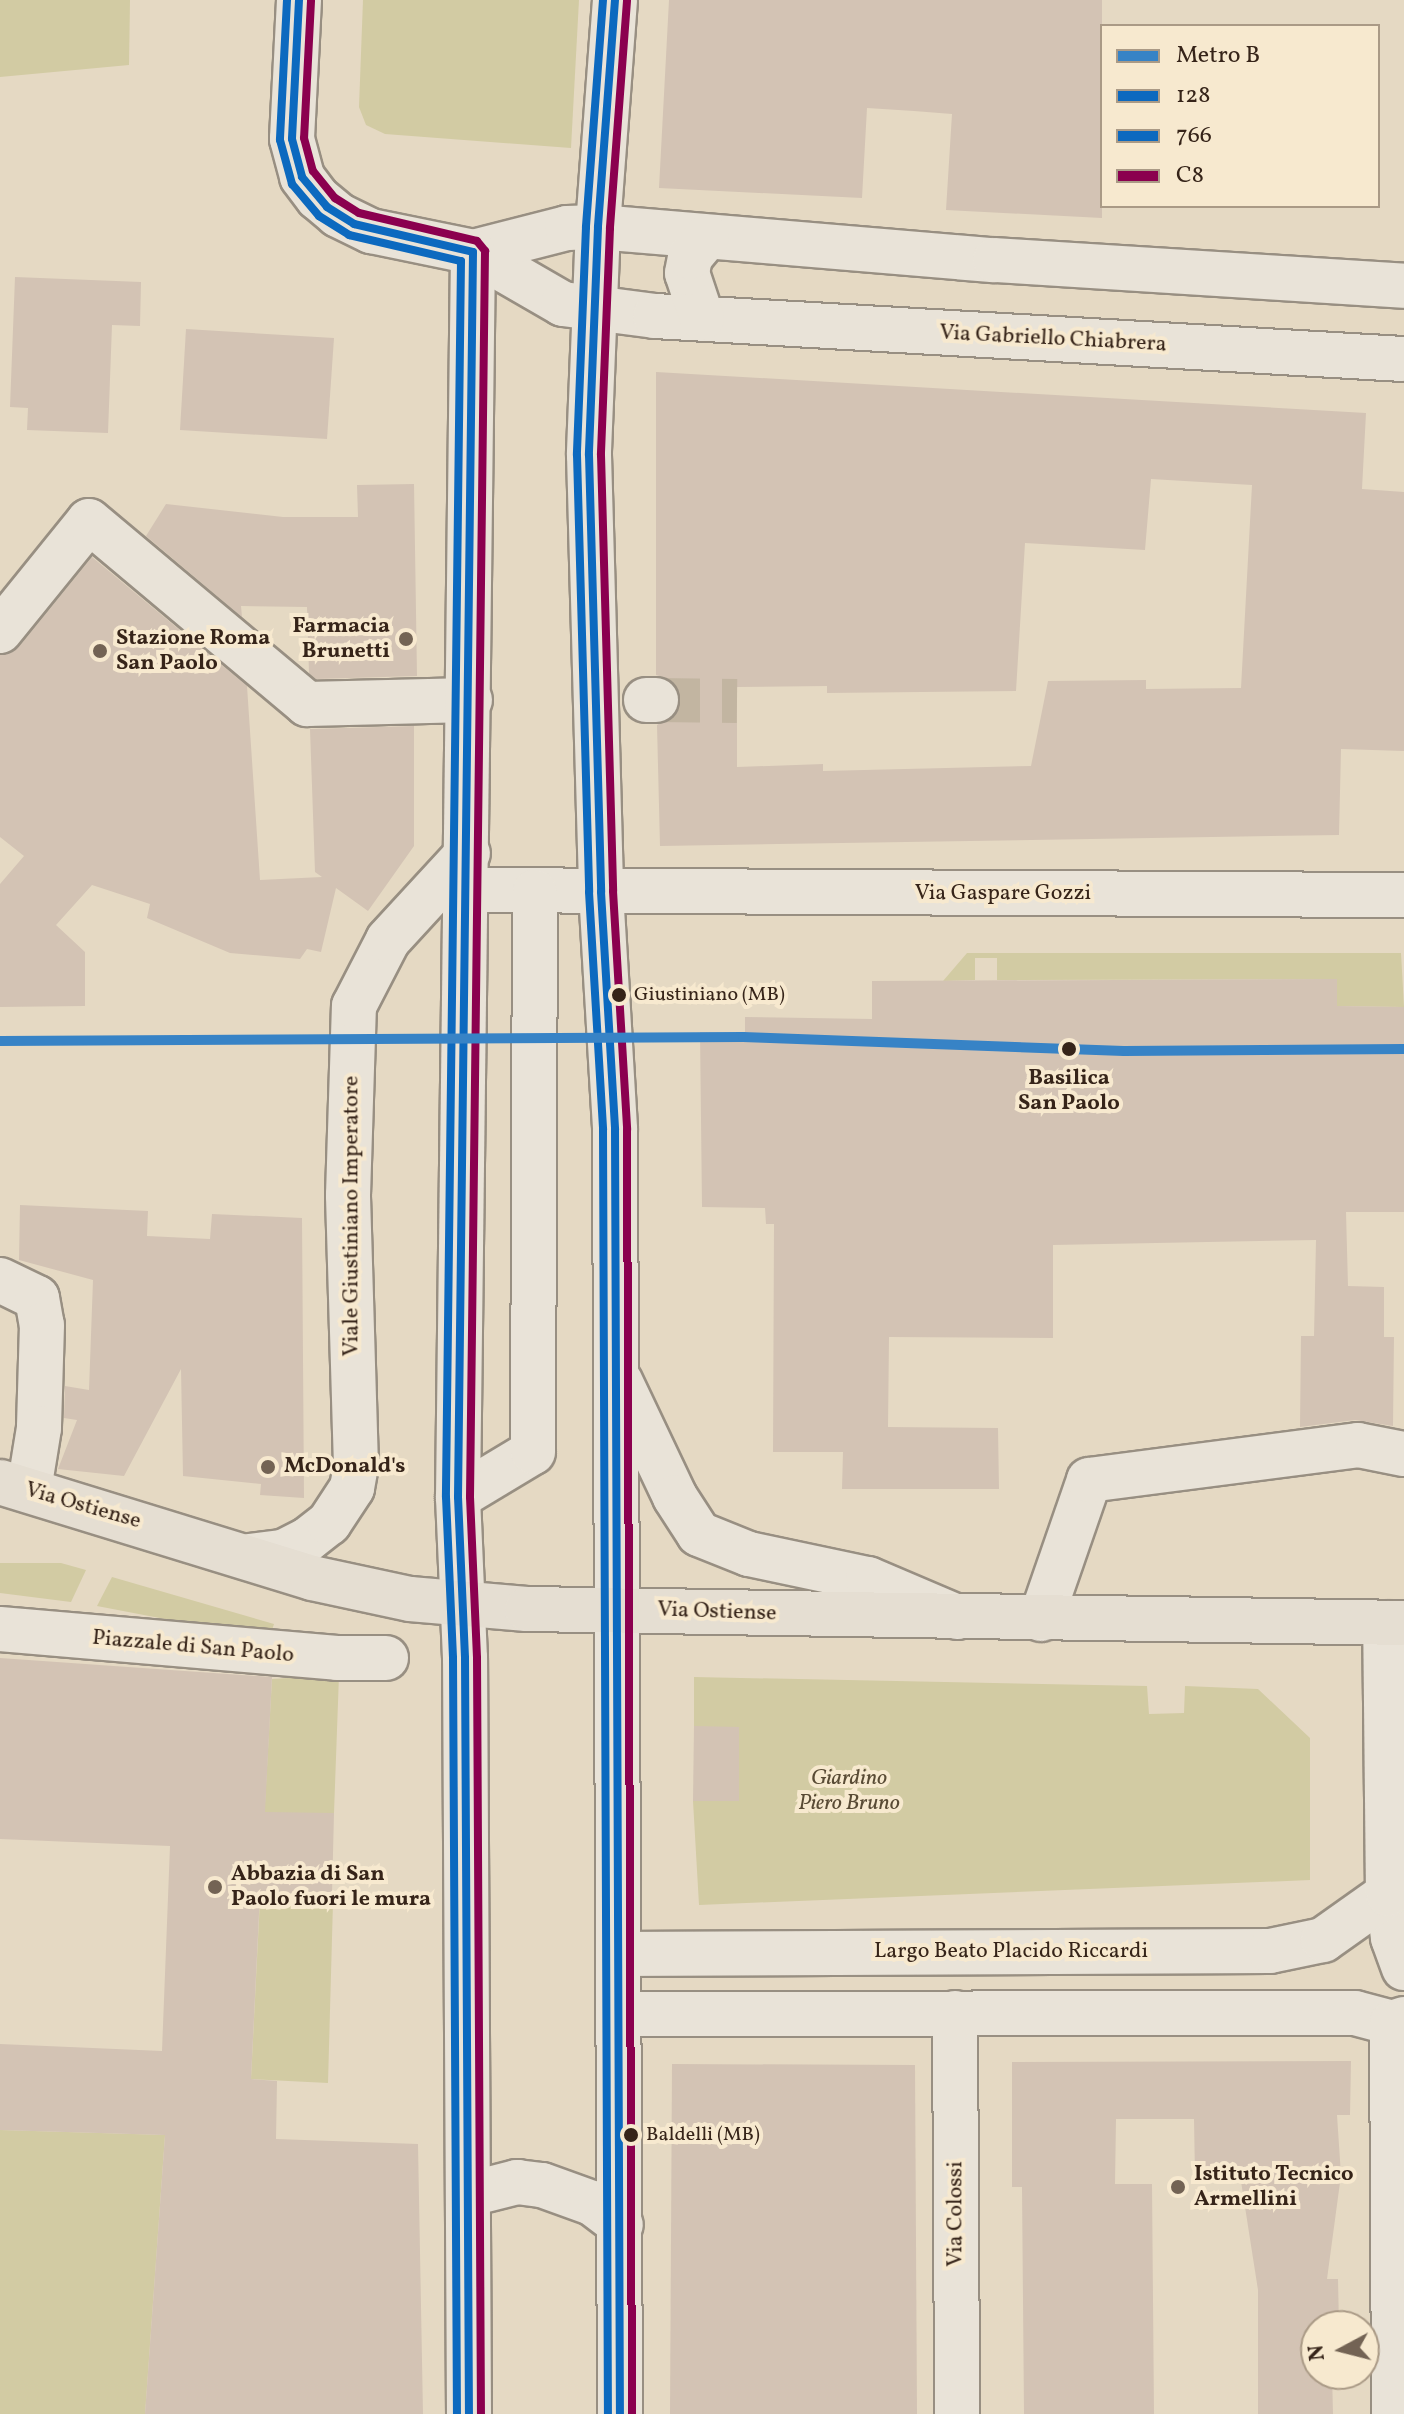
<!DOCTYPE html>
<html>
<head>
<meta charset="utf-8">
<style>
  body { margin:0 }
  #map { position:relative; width:1404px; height:2414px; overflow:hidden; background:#e5d9c3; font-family:Vollkorn,serif }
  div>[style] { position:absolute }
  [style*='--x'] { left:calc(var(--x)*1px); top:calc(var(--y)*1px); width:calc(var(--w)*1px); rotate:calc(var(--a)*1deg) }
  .green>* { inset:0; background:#d2cba3 }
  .building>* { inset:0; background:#d3c3b4 }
  .minor-tunnel>* { height:44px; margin-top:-22px; transform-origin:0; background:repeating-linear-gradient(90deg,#c2b5a1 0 44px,transparent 0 66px) }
  .roads { filter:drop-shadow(2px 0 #988f82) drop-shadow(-2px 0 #988f82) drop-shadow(0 2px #988f82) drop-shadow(0 -2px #988f82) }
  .minor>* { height:44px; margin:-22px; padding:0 22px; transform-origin:22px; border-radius:22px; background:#e9e3d8 }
  .major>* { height:44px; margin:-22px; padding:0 22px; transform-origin:22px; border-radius:22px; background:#e5ded2 }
  .bus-1>* { height:8px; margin:-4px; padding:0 4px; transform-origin:4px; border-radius:4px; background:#0c69bf }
  .bus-2>* { height:8px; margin:-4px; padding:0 4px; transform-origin:4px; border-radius:4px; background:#0c69bf }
  .bus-3>* { height:8px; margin:-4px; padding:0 4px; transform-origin:4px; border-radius:4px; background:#8b004f }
  .metro-1>* { height:10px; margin:-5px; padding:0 5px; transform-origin:5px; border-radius:5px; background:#3783c6 }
  .dots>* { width:22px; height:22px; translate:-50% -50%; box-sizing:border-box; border:4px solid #f7e9cf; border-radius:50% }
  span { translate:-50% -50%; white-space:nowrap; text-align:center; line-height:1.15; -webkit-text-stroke:8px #f7e9cf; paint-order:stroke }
  .bus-label { font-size:20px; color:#362419 }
  .left { translate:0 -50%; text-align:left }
  .street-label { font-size:22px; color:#362419 }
  .poi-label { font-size:22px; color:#362419; font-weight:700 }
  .right { translate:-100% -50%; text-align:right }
  .stop-label { font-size:22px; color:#362419; font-weight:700 }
  .park-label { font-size:22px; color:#594b35; font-style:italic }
  .legend { position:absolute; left:1100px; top:24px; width:280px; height:184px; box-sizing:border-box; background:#f7e9cf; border:2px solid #aa9a86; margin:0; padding:10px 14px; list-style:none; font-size:24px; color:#362419 }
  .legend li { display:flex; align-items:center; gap:16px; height:40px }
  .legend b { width:40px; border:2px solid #aa9a86 }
  .north { position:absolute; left:1300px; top:2310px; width:80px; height:80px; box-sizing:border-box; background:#f7e9cf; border:2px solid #aa9a86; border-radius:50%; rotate:263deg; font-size:22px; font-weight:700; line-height:32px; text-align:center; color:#362419 }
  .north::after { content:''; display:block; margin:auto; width:28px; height:36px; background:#736354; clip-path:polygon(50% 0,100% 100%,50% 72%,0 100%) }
</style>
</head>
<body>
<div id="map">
  <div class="green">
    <div style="clip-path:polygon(0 0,130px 0,129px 65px,0 77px)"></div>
    <div style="clip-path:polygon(363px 0,579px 0,571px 148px,385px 134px,366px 125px,359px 107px)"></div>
    <div style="clip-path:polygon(967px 953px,1401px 953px,1404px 1007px,1337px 1006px,1336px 979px,997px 980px,997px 958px,975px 958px,975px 980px,943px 981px)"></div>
    <div style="clip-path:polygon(0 1563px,61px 1563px,86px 1570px,71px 1602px,0 1593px)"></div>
    <div style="clip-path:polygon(112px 1577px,274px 1624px,269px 1639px,97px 1606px)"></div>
    <div style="clip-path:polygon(339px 1675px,334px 1813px,308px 1813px,261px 1874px,272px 1679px)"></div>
    <div style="clip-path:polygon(694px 1677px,1147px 1686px,1149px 1714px,1184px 1713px,1185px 1686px,1258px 1689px,1310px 1738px,1310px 1880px,699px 1905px,693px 1801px,739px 1800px,739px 1727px,694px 1727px)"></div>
    <div style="clip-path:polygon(260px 1899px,333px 1902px,328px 2083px,251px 2079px)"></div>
    <div style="clip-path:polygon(0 2130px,165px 2135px,145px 2414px,0 2414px)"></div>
  </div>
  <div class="building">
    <div style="clip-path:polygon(669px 0,1102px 0,1102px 218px,946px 210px,952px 114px,914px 111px,867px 108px,862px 198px,659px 188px)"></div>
    <div style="clip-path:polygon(15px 277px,141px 282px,140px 326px,112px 325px,108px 433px,27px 430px,28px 408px,10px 407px)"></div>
    <div style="clip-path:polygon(186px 329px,334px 338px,327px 439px,180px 430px)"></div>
    <div style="clip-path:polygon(evenodd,656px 372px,1366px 413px,1362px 489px,1404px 492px,1404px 751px,1341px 749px,1339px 835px,660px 846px,657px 725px,677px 713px,681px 699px,669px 679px,656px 675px,656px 372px,1151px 479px,1252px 485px,1241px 688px,1146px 689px,1146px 680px,1048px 681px,1031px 766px,823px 771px,823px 764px,737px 767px,737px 687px,827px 686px,827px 693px,1016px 691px,1025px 543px,1145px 550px,1151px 479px)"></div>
    <div style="clip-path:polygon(414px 484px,417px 676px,316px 679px,309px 673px,307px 607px,241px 606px,242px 617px,146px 536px,166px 504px,283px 517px,358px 517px,357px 485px)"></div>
    <div style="clip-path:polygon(92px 557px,247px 686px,260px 880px,322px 877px,315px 872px,310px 729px,414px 726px,414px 846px,368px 911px,336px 888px,321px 952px,307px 949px,300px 959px,230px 953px,147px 918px,150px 904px,92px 885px,56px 925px,85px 952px,85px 1006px,0 1007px,0 884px,24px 856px,0 837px,0 655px,19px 647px)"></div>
    <div style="clip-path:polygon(1337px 979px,1337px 1006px,1404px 1007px,1404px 1212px,1346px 1212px,1348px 1286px,1384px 1287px,1384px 1337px,1394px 1337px,1393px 1426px,1355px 1420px,1300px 1427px,1301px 1336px,1314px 1336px,1316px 1240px,1053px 1245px,1053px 1338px,889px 1337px,888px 1427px,998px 1428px,999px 1489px,842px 1489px,843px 1452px,773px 1452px,774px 1224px,766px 1224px,765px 1208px,702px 1207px,700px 1032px,745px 1033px,745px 1017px,872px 1019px,872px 981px)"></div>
    <div style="clip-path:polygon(20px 1205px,148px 1211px,147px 1236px,210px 1239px,212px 1214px,302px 1218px,304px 1498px,260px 1495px,261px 1484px,183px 1476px,181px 1369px,124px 1476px,58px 1469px,77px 1420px,64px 1418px,65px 1386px,89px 1390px,93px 1280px,19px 1260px)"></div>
    <div style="clip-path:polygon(0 1658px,272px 1677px,265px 1812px,334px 1813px,332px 1894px,260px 1893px,251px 2079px,277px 2081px,276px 2139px,418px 2144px,423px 2414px,145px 2414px,165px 2135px,0 2130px,0 2044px,162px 2051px,170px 1846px,0 1839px)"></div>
    <div style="clip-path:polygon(694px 1726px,739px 1727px,739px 1801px,693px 1801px)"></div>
    <div style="clip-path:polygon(1351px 2061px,1350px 2115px,1337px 2115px,1341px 2175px,1327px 2279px,1338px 2279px,1339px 2326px,1316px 2326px,1316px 2374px,1332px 2374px,1333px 2414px,1258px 2414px,1258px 2290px,1240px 2175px,1195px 2176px,1194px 2119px,1116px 2119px,1115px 2184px,1152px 2184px,1154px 2414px,1024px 2414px,1022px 2187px,1012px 2187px,1012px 2062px)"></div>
    <div style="clip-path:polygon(672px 2064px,915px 2065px,917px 2414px,670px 2414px)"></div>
  </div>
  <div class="minor-tunnel">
    <div style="--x:656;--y:700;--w:81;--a:0.7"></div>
  </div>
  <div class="roads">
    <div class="minor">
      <div style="--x:299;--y:0;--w:139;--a:92.9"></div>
      <div style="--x:292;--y:139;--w:39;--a:75"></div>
      <div style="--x:302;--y:177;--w:26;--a:53"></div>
      <div style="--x:318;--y:198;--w:26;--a:40"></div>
      <div style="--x:338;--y:215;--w:37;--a:26"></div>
      <div style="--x:371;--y:231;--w:104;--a:11.6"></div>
      <div style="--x:473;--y:252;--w:104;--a:30"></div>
      <div style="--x:563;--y:304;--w:93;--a:7.4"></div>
      <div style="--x:655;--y:316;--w:750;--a:3.29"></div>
      <div style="--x:615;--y:0;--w:228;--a:94.3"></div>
      <div style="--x:598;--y:227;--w:228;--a:92.3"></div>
      <div style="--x:589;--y:455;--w:437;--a:88.4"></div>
      <div style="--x:601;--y:892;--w:238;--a:86.6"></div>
      <div style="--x:615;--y:1130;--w:1284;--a:89.78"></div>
      <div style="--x:473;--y:252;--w:97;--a:-14.3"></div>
      <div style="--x:567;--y:228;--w:31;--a:-2"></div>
      <div style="--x:598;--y:227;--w:398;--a:4.8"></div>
      <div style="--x:995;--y:260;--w:410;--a:3.6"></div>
      <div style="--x:702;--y:318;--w:47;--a:-108.4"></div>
      <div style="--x:687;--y:273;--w:16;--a:-79"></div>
      <div style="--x:690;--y:257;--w:26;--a:-50"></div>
      <div style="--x:0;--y:631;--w:141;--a:-51"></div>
      <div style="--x:89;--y:521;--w:285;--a:40"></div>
      <div style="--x:307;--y:704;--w:163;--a:-1.4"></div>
      <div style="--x:646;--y:700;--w:10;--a:0"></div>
      <div style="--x:469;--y:890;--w:935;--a:0.31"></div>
      <div style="--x:0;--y:1280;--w:41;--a:25.9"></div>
      <div style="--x:37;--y:1298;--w:27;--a:80"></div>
      <div style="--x:42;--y:1325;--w:103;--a:91.7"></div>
      <div style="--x:39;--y:1428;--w:63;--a:99.2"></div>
      <div style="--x:620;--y:1381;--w:128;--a:64.6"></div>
      <div style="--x:675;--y:1497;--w:44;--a:57"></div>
      <div style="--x:699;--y:1534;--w:54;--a:21.8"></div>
      <div style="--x:749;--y:1554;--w:122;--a:11.9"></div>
      <div style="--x:868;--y:1579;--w:97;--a:23.1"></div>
      <div style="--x:458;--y:1497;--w:87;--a:-31"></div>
      <div style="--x:533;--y:1452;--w:560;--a:-89.8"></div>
      <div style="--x:249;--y:1556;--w:34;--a:-7"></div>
      <div style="--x:283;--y:1552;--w:27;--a:-27"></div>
      <div style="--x:307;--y:1540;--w:28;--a:-38"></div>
      <div style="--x:329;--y:1523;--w:42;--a:-56.7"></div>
      <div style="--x:352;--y:1488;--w:22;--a:-80"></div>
      <div style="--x:356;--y:1466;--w:271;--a:-91.7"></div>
      <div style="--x:348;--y:1195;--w:189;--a:-88.2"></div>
      <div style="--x:354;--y:1006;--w:74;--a:-62.7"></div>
      <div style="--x:388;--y:940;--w:118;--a:-47.4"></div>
      <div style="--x:1041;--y:1619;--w:147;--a:-70.9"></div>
      <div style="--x:1089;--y:1480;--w:271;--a:-7.4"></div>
      <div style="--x:1358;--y:1445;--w:47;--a:11.1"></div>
      <div style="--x:0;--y:1629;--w:338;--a:4.9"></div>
      <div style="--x:337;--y:1658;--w:49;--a:0"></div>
      <div style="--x:1404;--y:1893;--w:16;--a:176"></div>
      <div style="--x:1388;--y:1894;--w:44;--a:83.5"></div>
      <div style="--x:1393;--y:1938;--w:32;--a:70"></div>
      <div style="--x:618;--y:1954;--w:652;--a:-0.26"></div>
      <div style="--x:1270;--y:1951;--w:54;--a:-11.7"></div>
      <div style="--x:1323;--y:1940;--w:80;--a:-35.3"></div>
      <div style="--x:1388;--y:1894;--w:271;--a:-90.6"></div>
      <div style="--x:955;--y:2013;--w:401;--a:89.7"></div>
      <div style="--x:620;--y:2014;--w:735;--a:-0.08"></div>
      <div style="--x:1355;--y:2013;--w:38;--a:15"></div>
      <div style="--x:1392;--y:2023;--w:13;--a:-18"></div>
      <div style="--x:1392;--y:2023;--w:391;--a:89.7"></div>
      <div style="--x:470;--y:2194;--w:49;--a:-14.3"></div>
      <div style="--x:517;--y:2182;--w:25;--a:7"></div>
      <div style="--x:542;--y:2185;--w:53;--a:19.8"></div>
      <div style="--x:592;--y:2203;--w:36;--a:37"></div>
      <div style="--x:469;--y:2414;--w:756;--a:-90.3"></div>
      <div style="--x:465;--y:1658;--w:161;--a:-92.5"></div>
      <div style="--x:458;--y:1497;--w:1245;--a:-89.31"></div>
    </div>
    <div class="major">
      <div style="--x:0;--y:1482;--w:326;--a:17.1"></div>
      <div style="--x:312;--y:1578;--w:100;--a:12.1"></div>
      <div style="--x:410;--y:1599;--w:117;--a:4.9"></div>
      <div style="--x:527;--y:1609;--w:877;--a:0.91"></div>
    </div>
  </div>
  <div class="bus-1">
    <div style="--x:299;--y:0;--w:139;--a:92.9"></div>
    <div style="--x:292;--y:139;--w:39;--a:75"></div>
    <div style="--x:302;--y:177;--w:39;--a:50"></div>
    <div style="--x:327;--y:207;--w:32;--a:32"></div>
    <div style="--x:354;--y:224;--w:122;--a:13.2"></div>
    <div style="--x:473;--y:252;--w:1245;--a:90.69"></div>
    <div style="--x:458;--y:1497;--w:161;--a:87.5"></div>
    <div style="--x:465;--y:1658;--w:756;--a:89.7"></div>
    <div style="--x:615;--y:0;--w:228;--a:94.3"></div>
    <div style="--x:598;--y:227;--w:228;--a:92.3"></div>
    <div style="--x:589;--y:455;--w:437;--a:88.4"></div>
    <div style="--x:601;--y:892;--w:238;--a:86.6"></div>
    <div style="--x:615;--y:1130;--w:1284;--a:89.78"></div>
  </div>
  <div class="bus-2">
    <div style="--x:287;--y:0;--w:140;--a:92.9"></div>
    <div style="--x:280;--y:140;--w:46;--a:74.7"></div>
    <div style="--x:292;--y:184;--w:42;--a:49.8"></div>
    <div style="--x:319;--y:216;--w:36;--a:32"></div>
    <div style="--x:349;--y:235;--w:115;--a:13.1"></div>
    <div style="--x:461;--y:261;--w:1236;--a:90.7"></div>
    <div style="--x:446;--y:1497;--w:161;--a:87.5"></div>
    <div style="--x:453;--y:1658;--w:756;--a:89.7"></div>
    <div style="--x:603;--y:0;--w:228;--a:94.3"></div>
    <div style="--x:586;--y:227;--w:228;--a:92.3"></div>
    <div style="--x:577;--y:455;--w:437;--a:88.4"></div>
    <div style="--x:589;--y:892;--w:238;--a:86.6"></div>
    <div style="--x:603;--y:1130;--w:1284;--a:89.78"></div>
  </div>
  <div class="bus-3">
    <div style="--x:311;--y:1;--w:137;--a:92.9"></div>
    <div style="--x:304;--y:138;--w:34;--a:75"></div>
    <div style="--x:313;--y:171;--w:35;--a:51"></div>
    <div style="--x:335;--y:198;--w:28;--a:32"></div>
    <div style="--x:359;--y:213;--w:121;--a:13.3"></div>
    <div style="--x:477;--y:241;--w:13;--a:51"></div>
    <div style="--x:485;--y:251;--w:1246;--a:90.69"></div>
    <div style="--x:470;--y:1497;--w:161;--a:87.5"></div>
    <div style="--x:477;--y:1658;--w:756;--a:89.7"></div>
    <div style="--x:627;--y:1;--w:228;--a:94.3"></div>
    <div style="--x:610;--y:228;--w:227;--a:92.3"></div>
    <div style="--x:601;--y:455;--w:436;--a:88.4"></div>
    <div style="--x:613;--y:891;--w:239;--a:86.6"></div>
    <div style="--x:627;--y:1130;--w:1284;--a:89.78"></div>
  </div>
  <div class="metro-1">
    <div style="--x:0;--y:1041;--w:743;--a:-0.31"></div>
    <div style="--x:743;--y:1037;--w:381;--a:2.1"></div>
    <div style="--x:1124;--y:1051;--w:280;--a:-0.4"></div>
  </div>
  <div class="dots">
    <div style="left:406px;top:639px;background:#736354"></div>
    <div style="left:100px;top:651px;background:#736354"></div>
    <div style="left:619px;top:995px;background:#362419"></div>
    <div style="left:1069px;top:1049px;background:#362419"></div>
    <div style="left:268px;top:1467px;background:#736354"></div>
    <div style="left:215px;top:1887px;background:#736354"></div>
    <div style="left:631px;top:2135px;background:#362419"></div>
    <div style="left:1178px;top:2187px;background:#736354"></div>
  </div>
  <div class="bus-label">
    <span class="left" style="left:634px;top:995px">Giustiniano (MB)</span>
    <span class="left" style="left:646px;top:2135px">Baldelli (MB)</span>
  </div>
  <div class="street-label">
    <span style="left:1053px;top:339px;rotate:3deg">Via Gabriello Chiabrera</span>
    <span style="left:1003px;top:894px">Via Gaspare Gozzi</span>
    <span style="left:352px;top:1216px;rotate:-90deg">Viale Giustiniano Imperatore</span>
    <span style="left:83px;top:1506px;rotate:16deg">Via Ostiense</span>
    <span style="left:717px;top:1612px;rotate:2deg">Via Ostiense</span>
    <span style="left:193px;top:1647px;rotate:5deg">Piazzale di San Paolo</span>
    <span style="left:1011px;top:1952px">Largo Beato Placido Riccardi</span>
    <span style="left:956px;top:2214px;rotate:-90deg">Via Colossi</span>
  </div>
  <div class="poi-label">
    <span class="right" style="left:390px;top:639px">Farmacia<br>Brunetti</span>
    <span class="left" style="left:116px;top:651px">Stazione Roma<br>San Paolo</span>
    <span class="left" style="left:284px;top:1467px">McDonald's</span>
    <span class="left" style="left:231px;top:1887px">Abbazia di San<br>Paolo fuori le mura</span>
    <span class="left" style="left:1194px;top:2187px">Istituto Tecnico<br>Armellini</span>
  </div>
  <div class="stop-label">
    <span style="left:1069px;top:1091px">Basilica<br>San Paolo</span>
  </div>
  <div class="park-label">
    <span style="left:849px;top:1791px">Giardino<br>Piero Bruno</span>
  </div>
  <ul class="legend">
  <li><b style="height:10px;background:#3783c6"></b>Metro B</li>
  <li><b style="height:10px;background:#0c69bf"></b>128</li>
  <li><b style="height:10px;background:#0c69bf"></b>766</li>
  <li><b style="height:10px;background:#8b004f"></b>C8</li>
  </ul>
  <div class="north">N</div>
</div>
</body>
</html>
